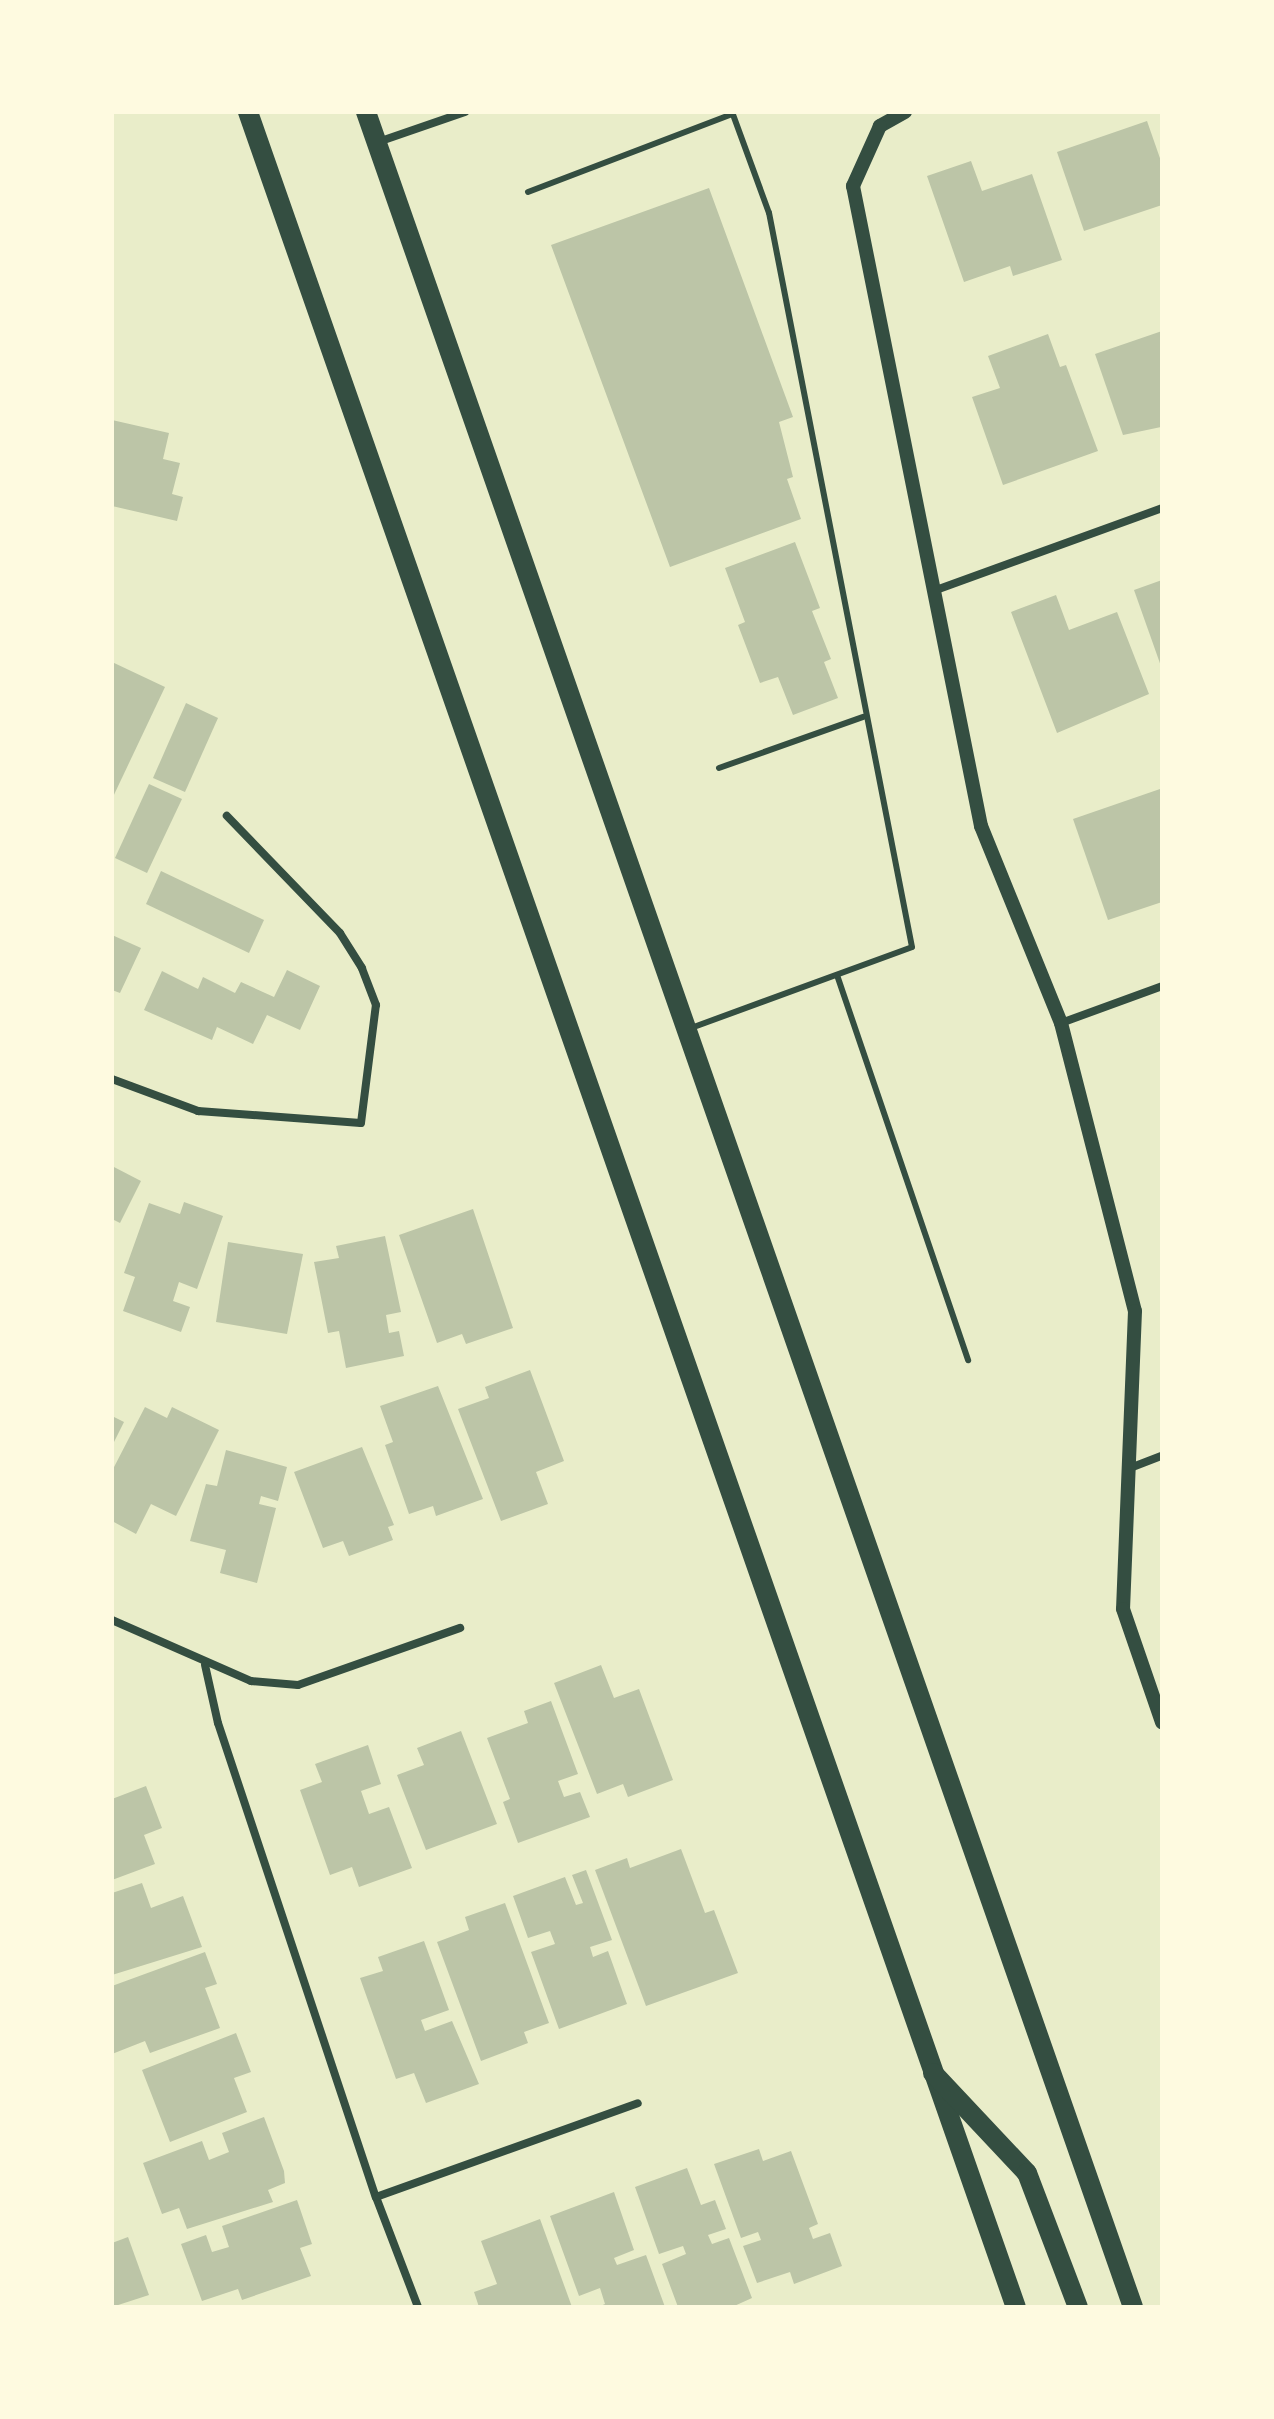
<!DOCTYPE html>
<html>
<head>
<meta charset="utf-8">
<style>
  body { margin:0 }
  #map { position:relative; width:1274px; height:2419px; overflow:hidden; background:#e9edc9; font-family:Commissioner,sans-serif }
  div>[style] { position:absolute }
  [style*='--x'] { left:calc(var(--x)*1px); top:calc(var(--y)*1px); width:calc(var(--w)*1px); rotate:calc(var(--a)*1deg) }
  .building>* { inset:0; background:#bcc5a7 }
  .service>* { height:6px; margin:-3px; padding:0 3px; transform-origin:3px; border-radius:3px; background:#344e41 }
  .minor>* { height:8px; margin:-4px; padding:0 4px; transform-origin:4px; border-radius:4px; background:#344e41 }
  .tertiary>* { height:14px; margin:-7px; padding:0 7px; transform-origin:7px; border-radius:7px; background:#344e41 }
  .primary>* { height:20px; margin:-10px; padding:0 10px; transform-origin:10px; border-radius:10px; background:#344e41 }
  span { translate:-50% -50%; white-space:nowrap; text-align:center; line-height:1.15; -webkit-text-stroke:6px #fefae0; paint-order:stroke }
  .frame { position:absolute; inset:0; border:114px solid #fefae0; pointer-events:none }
</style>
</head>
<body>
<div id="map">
  <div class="building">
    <div style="clip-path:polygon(1147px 121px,1162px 164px,1162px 205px,1084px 231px,1057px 152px)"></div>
    <div style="clip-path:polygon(971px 161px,982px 191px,1032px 174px,1062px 260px,1013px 276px,1010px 266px,964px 282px,927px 176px)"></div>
    <div style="clip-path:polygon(709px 188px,793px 417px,779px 422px,793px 477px,787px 479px,801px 519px,670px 567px,551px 245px)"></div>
    <div style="clip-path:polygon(1162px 331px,1161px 427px,1123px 435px,1095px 354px)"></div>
    <div style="clip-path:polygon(1048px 334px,1060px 367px,1066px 365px,1098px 451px,1003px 485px,972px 397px,1000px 388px,988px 356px)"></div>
    <div style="clip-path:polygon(112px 420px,169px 433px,163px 459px,180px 463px,172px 494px,183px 497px,177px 521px,112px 506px)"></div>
    <div style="clip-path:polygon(795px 542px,820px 608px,812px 611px,831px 659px,824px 662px,838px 698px,793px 715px,778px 677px,760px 683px,738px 625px,745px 622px,725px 568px)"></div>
    <div style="clip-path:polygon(1162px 580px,1162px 669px,1134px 590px)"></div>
    <div style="clip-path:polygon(1056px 595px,1069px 630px,1117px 612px,1149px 694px,1057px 733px,1011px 612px)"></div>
    <div style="clip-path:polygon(112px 662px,165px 687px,112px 799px)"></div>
    <div style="clip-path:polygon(186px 703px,218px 718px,185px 792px,153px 778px)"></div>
    <div style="clip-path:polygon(149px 784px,182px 799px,147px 873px,115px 858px)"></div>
    <div style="clip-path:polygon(1160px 789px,1162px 902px,1108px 920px,1073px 819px)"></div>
    <div style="clip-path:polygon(161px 871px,264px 920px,249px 953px,146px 904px)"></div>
    <div style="clip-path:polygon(112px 935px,141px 948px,120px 993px,112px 990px)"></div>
    <div style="clip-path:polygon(287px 970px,320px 986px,300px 1030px,267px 1015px,253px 1044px,217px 1027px,212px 1040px,144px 1010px,162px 971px,198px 989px,203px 977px,235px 993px,241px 982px,274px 997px)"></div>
    <div style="clip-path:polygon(112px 1166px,141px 1181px,120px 1223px,112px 1219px)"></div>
    <div style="clip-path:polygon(184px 1202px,223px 1216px,197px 1289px,179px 1282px,173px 1301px,190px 1307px,181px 1332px,123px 1311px,135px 1277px,124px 1273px,149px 1203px,180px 1214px)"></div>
    <div style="clip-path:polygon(473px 1209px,513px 1328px,466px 1344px,462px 1334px,437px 1343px,399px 1235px)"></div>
    <div style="clip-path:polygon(385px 1236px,401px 1312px,386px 1315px,389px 1333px,399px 1331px,404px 1356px,346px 1368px,339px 1331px,328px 1333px,314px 1262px,339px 1258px,336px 1246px)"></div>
    <div style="clip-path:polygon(228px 1242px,303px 1254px,287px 1334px,216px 1322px)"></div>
    <div style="clip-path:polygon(530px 1370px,564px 1461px,536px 1472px,548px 1504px,501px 1521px,458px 1409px,489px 1398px,485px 1387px)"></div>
    <div style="clip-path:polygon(438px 1386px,483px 1499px,436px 1516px,433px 1506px,409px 1514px,385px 1445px,393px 1442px,380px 1406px)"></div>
    <div style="clip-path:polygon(145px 1407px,167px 1418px,172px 1407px,219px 1430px,176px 1516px,151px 1504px,136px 1534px,112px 1521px,112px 1471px)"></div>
    <div style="clip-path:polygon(112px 1416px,124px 1422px,112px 1446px)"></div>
    <div style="clip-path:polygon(362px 1447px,394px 1525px,388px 1527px,393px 1540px,349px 1556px,343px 1541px,323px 1548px,294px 1472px)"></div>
    <div style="clip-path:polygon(226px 1450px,287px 1467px,278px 1501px,261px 1496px,259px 1504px,276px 1508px,257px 1583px,220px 1573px,226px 1550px,190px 1541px,206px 1484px,217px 1486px)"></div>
    <div style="clip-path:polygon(601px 1665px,614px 1698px,639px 1689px,673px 1780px,628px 1797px,623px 1784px,597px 1794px,554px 1683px)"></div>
    <div style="clip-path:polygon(551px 1701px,578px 1774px,558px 1781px,564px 1797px,580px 1792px,590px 1817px,518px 1843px,503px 1802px,510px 1799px,487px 1738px,528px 1723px,524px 1711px)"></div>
    <div style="clip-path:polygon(461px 1731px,497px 1824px,426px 1850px,397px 1775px,424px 1765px,417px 1748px)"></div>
    <div style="clip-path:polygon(368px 1745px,381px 1784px,361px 1791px,369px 1814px,389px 1807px,412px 1868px,359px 1887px,352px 1867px,330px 1875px,300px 1790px,322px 1782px,315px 1764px)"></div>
    <div style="clip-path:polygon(146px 1786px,162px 1828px,144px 1835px,155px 1864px,112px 1880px,112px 1799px)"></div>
    <div style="clip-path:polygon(681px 1849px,705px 1913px,714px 1910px,738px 1973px,646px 2006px,595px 1870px,627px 1858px,630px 1868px)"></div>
    <div style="clip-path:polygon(586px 1870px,612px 1940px,590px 1947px,593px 1957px,608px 1951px,627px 2004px,559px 2029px,531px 1952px,555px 1944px,550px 1931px,528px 1938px,513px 1896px,565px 1877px,576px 1905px,583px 1903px,572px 1875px)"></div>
    <div style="clip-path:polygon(142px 1883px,151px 1908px,183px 1896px,202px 1947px,112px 1975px,112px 1893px)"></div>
    <div style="clip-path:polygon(505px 1903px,549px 2023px,524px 2032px,528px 2043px,481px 2061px,437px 1942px,469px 1930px,465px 1917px)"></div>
    <div style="clip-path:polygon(424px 1941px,449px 2010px,421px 2020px,425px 2031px,452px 2021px,479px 2084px,426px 2103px,414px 2073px,396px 2079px,360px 1978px,383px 1971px,378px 1957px)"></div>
    <div style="clip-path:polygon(205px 1952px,217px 1984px,205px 1988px,220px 2028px,150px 2053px,145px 2041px,112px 2054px,112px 1986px)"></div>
    <div style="clip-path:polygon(236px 2033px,251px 2072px,234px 2078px,247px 2112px,170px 2142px,142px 2070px)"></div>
    <div style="clip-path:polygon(264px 2117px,284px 2171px,285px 2183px,268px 2190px,273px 2202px,187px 2229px,179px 2208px,162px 2214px,143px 2163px,202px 2141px,209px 2160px,229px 2152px,222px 2133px)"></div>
    <div style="clip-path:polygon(759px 2149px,763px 2161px,791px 2151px,818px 2224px,809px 2228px,813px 2239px,830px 2233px,842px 2266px,794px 2284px,790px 2272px,757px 2283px,743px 2246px,761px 2240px,758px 2232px,741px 2238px,714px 2164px)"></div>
    <div style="clip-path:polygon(687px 2168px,701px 2205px,715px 2200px,726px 2229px,708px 2235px,712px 2244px,729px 2238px,752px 2298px,732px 2307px,678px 2307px,662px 2264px,686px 2254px,683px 2246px,659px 2254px,635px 2187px)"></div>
    <div style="clip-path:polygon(614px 2192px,634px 2250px,614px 2258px,617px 2265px,646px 2255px,665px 2307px,598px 2307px,605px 2304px,600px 2288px,579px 2296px,550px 2216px)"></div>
    <div style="clip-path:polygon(297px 2200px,312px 2244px,300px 2248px,311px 2276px,242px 2300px,238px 2289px,202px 2301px,181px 2244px,206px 2235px,212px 2252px,229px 2247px,222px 2226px)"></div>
    <div style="clip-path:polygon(540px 2219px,572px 2307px,479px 2307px,474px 2292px,497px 2284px,481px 2241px)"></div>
    <div style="clip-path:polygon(128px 2237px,149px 2295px,112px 2307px,112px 2243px)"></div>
  </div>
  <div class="service">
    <div style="--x:528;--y:192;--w:218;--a:-20.9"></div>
    <div style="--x:719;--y:768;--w:153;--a:-19.5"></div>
    <div style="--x:837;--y:975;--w:407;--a:71.2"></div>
    <div style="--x:691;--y:1028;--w:235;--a:-20.1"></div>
    <div style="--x:912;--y:947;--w:748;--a:-101.02"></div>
    <div style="--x:769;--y:213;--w:108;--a:-110.1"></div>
  </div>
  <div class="minor">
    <div style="--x:378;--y:142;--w:92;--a:-19"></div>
    <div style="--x:936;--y:590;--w:240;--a:-19.9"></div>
    <div style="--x:1061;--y:1023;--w:108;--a:-20.1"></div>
    <div style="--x:112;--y:1079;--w:92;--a:20.4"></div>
    <div style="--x:198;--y:1111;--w:163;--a:4.2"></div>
    <div style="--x:361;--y:1123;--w:119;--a:-82.8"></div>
    <div style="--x:376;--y:1005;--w:40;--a:-111"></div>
    <div style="--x:362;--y:968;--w:41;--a:-122.2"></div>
    <div style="--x:340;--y:933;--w:163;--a:-134"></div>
    <div style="--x:1130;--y:1468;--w:34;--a:-21"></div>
    <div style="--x:112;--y:1620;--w:152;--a:23.7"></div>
    <div style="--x:251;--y:1681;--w:47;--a:4.9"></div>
    <div style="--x:298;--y:1685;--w:172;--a:-19.4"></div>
    <div style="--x:205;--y:1665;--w:59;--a:77.4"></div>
    <div style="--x:218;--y:1723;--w:500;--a:71.6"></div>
    <div style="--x:376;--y:2197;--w:118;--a:69.1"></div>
    <div style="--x:376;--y:2197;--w:278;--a:-19.7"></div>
  </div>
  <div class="tertiary">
    <div style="--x:905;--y:112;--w:29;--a:151"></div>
    <div style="--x:880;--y:126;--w:66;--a:114.2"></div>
    <div style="--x:853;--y:186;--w:653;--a:78.69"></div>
    <div style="--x:981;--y:826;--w:213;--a:67.9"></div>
    <div style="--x:1061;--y:1023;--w:297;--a:75.6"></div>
    <div style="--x:1135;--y:1311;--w:298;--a:92.3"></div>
    <div style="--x:1123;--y:1609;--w:120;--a:71"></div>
  </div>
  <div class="primary">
    <div style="--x:248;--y:112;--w:2325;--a:70.72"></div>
    <div style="--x:366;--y:112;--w:2325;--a:70.74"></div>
    <div style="--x:933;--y:2073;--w:137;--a:46.8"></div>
    <div style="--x:1027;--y:2173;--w:143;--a:69.2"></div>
  </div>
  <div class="frame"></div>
</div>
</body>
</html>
